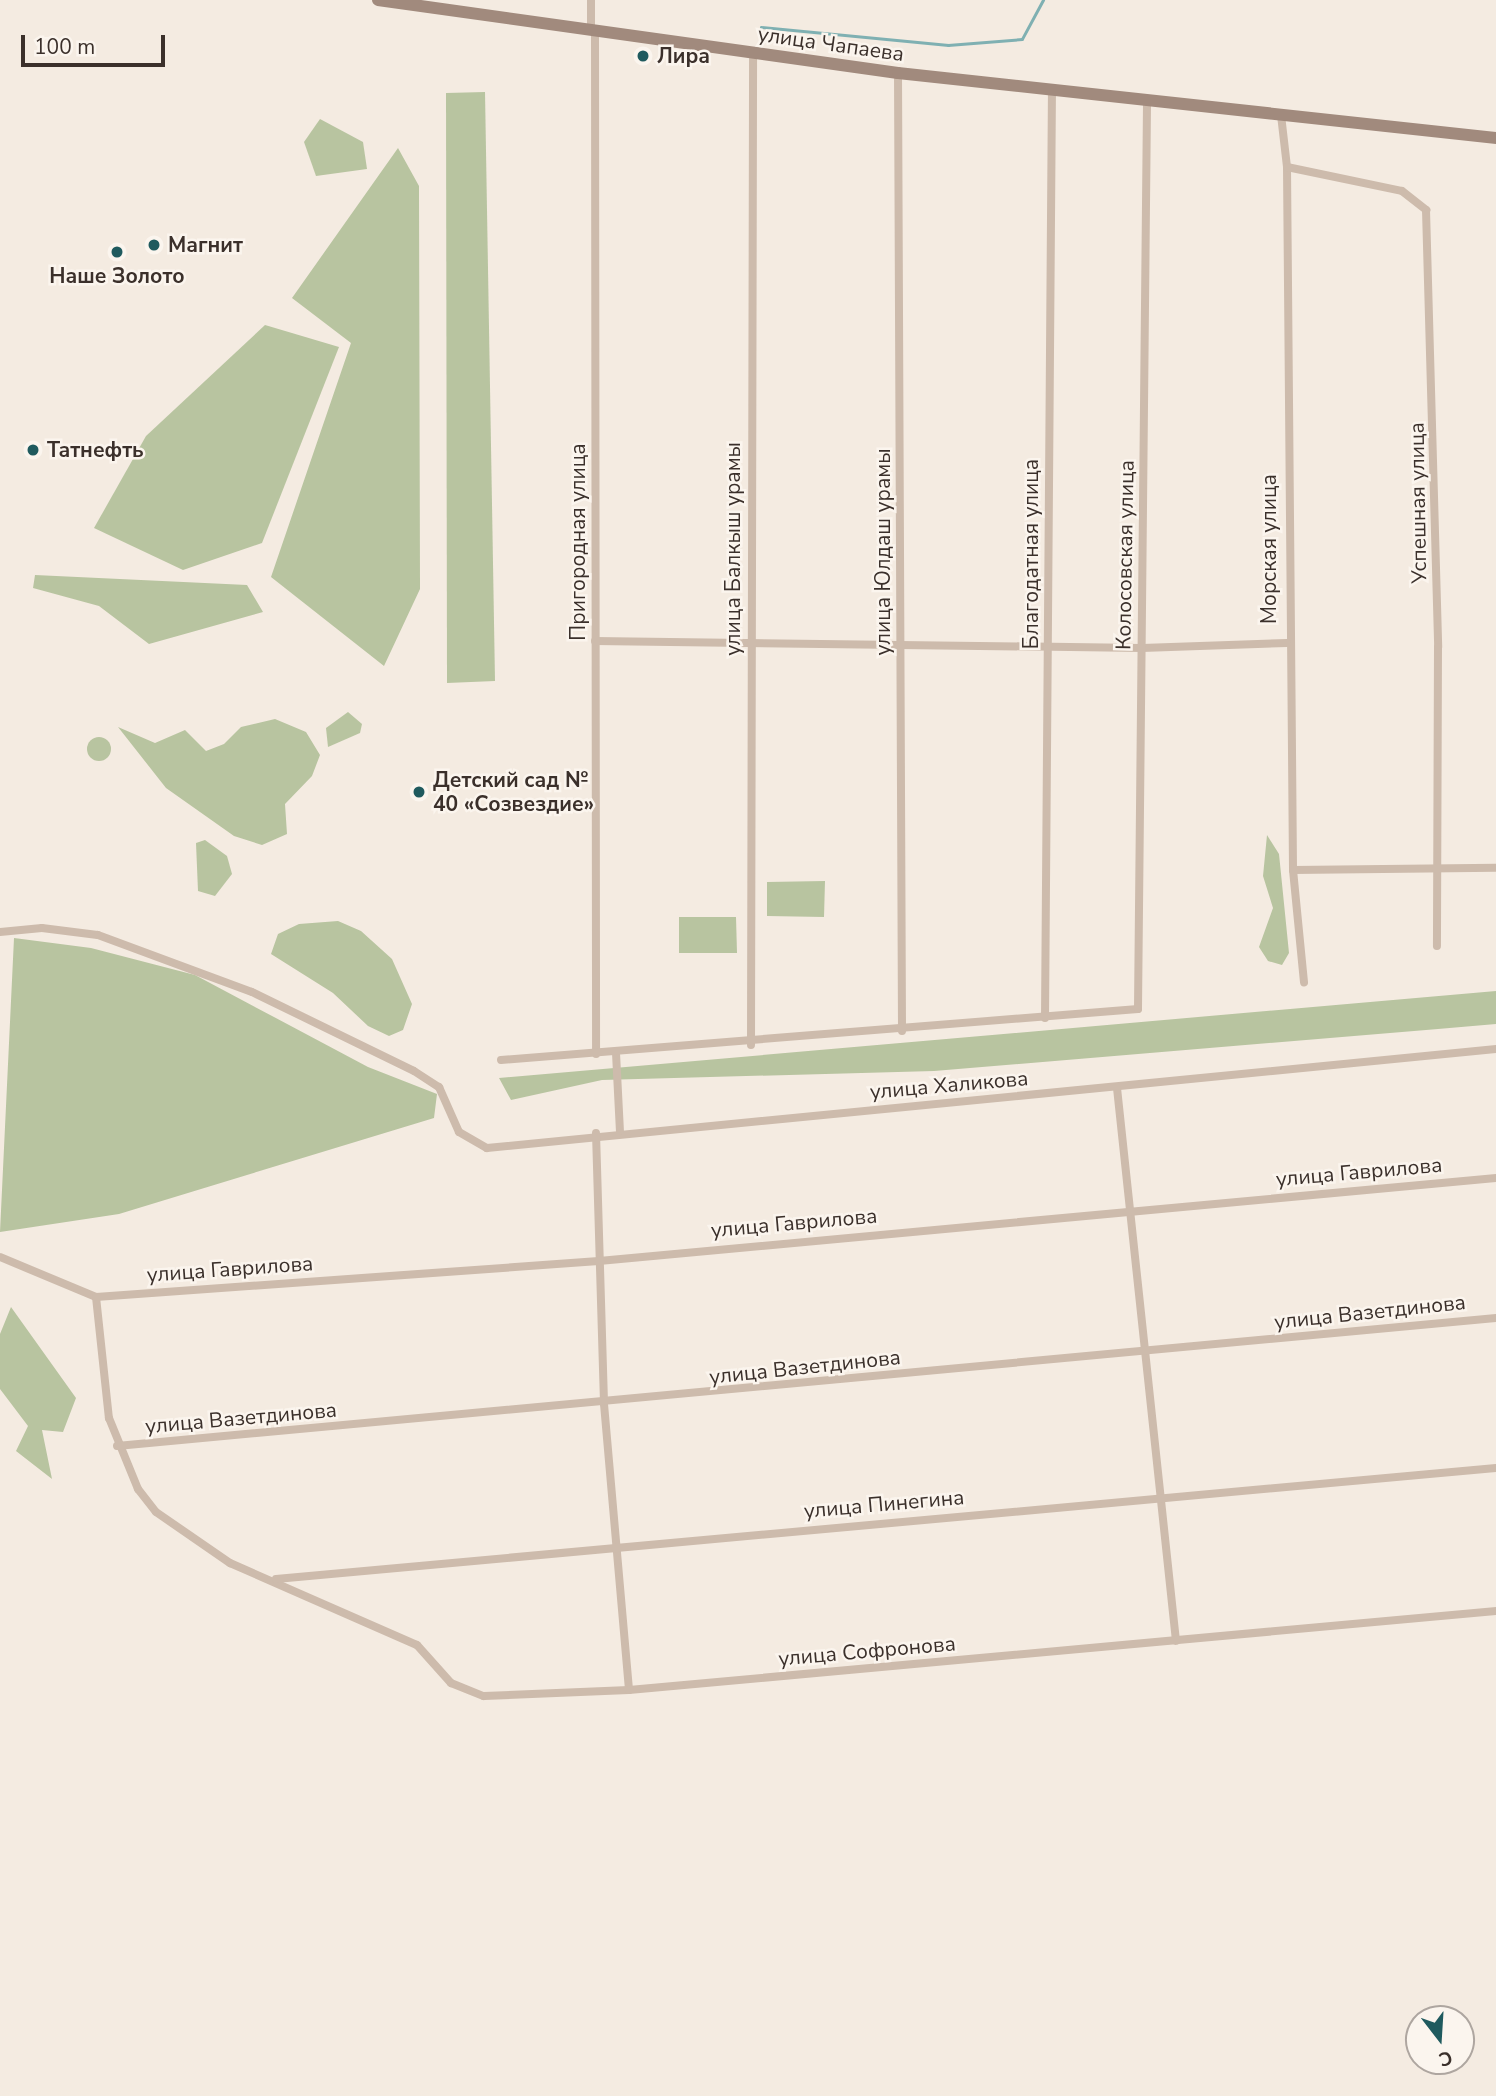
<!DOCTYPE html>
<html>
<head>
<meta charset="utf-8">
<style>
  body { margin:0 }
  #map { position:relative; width:1496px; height:2096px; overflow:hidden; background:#f4ebe1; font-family:"Nunito Sans",sans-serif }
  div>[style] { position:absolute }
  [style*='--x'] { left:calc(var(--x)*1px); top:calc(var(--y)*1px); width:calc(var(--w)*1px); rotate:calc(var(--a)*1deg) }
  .green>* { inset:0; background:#b8c4a0 }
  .round { border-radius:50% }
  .stream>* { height:2.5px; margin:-1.25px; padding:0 1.25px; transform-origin:1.25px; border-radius:1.25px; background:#7fb0b2 }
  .street>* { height:8px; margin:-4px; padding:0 4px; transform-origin:4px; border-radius:4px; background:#cdbbac }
  .secondary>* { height:12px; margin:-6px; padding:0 6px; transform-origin:6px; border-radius:6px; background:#a18a7d }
  .dots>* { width:19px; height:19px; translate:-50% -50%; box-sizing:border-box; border:4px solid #fbf5ee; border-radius:50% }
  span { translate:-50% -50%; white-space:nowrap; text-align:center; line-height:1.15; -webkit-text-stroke:5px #fbf5ee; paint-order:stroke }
  .street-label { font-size:21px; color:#3b302b }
  .poi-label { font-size:21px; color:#3b302b; font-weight:700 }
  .left { translate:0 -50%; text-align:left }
  .north { position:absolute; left:1405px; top:2005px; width:70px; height:70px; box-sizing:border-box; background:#fbf5ee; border:2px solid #aea6a0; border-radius:50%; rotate:163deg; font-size:19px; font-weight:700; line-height:28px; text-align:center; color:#3b302b }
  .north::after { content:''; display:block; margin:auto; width:24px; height:32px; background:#1f5a5e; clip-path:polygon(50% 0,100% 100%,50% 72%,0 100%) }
  .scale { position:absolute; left:21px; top:35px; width:144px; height:32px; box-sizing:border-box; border:4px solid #3b302b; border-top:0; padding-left:9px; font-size:21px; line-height:24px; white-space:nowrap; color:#3b302b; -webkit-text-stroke:5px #fbf5ee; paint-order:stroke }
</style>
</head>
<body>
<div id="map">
  <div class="green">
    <div style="clip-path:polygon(485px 92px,495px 681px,447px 683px,446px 93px)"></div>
    <div style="clip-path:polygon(320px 119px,363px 142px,367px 169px,316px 176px,304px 142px)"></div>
    <div style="clip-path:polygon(398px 148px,419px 186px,420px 589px,384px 666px,271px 577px,351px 343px,292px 298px)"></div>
    <div style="clip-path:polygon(265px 325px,339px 347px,262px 543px,183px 570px,94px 528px,146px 436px)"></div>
    <div style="clip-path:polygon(35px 575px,247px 585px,263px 612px,149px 644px,99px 606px,33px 588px)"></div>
    <div style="clip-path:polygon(348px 712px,362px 724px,360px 733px,328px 747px,326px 728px)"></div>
    <div style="clip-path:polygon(275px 719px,306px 732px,320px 755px,312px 776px,285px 804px,287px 834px,262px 845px,234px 836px,166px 788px,118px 727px,155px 743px,185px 730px,206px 751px,224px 744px,241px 727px)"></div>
    <div class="round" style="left:87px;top:737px;width:24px;height:24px"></div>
    <div style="clip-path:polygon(1267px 835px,1279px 854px,1289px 953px,1282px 965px,1268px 961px,1259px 947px,1273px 908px,1263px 876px)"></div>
    <div style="clip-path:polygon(205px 840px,227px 856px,232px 874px,215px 896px,198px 891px,196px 843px)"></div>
    <div style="clip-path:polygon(825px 881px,824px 917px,767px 916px,767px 882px)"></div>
    <div style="clip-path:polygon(679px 917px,736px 917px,737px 953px,679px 953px)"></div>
    <div style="clip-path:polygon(338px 921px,361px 931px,392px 959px,412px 1004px,403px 1030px,389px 1036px,368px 1026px,333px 993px,271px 954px,278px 934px,299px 924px)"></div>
    <div style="clip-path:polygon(14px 938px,91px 948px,195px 975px,368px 1067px,437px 1094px,434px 1118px,119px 1214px,0 1232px)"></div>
    <div style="clip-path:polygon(1496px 991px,1496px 1024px,1438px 1029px,934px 1071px,602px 1080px,511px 1100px,499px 1078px)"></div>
    <div style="clip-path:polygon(11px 1307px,76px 1398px,63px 1432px,42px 1430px,52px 1479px,16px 1451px,28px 1426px,0 1389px,0 1334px)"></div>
  </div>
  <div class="stream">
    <div style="--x:761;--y:27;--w:188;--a:5.5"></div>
    <div style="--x:948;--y:45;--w:74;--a:-4.6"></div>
    <div style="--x:1022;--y:39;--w:44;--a:-61.7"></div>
  </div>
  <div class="street">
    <div style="--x:591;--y:30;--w:30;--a:-90"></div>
    <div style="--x:595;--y:30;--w:1024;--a:89.94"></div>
    <div style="--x:898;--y:73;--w:958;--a:89.76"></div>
    <div style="--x:1281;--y:115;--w:52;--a:83.4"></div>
    <div style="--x:1287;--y:167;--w:703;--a:89.51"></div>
    <div style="--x:1293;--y:870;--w:113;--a:84.4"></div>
    <div style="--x:1287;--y:167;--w:117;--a:11.8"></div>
    <div style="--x:1402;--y:191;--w:31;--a:38"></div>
    <div style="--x:1426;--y:210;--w:437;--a:88.4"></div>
    <div style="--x:1438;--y:647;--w:299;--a:90.2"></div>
    <div style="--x:595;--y:641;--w:547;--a:0.73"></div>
    <div style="--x:1142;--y:648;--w:145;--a:-2"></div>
    <div style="--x:1293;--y:870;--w:203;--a:-0.6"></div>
    <div style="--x:0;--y:932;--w:42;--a:-5.4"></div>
    <div style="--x:42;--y:928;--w:56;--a:7.1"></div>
    <div style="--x:98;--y:935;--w:164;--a:20.3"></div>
    <div style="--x:252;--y:992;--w:180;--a:26"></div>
    <div style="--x:414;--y:1071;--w:30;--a:33"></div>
    <div style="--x:439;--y:1087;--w:49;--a:66"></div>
    <div style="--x:459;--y:1132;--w:32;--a:30"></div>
    <div style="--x:487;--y:1148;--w:1014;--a:-5.6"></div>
    <div style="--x:1045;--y:1018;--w:927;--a:-89.57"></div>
    <div style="--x:751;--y:1045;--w:991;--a:-89.88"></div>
    <div style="--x:616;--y:1053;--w:78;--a:87.1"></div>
    <div style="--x:501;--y:1060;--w:639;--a:-4.58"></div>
    <div style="--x:1138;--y:1009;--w:909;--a:-89.43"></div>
    <div style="--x:1117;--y:1088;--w:556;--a:83.91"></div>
    <div style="--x:596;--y:1133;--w:271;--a:88.3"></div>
    <div style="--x:604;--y:1404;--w:287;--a:85"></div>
    <div style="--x:0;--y:1257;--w:104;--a:22.6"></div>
    <div style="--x:96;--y:1297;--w:122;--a:83.9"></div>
    <div style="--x:109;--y:1418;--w:77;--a:67.8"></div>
    <div style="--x:138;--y:1489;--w:29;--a:52"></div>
    <div style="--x:156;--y:1512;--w:90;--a:34.6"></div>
    <div style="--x:230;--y:1563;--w:204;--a:23.7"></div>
    <div style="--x:417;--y:1645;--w:51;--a:48.2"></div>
    <div style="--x:451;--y:1683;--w:35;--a:22"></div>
    <div style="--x:484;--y:1696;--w:145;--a:-2.4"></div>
    <div style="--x:629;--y:1690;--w:871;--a:-5.21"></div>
    <div style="--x:96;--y:1297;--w:504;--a:-4.09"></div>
    <div style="--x:599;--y:1261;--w:901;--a:-5.29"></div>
    <div style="--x:117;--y:1446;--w:1385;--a:-5.3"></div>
    <div style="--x:276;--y:1579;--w:1225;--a:-5.2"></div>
  </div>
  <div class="secondary">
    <div style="--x:378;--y:0;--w:525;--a:7.99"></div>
    <div style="--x:898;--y:73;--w:602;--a:6.2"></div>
  </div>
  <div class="dots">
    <div style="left:643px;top:56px;background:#1f5a5e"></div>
    <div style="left:154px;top:245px;background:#1f5a5e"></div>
    <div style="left:117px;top:252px;background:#1f5a5e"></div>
    <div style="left:33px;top:450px;background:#1f5a5e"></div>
    <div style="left:419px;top:792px;background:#1f5a5e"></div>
  </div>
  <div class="street-label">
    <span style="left:831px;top:44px;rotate:8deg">улица Чапаева</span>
    <span style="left:1418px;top:503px;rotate:-91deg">Успешная улица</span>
    <span style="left:578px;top:542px;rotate:-90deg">Пригородная улица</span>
    <span style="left:733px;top:549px;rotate:-90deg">улица Балкыш урамы</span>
    <span style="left:1269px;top:549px;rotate:-90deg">Морская улица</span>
    <span style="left:883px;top:552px;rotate:-90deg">улица Юлдаш урамы</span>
    <span style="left:1031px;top:554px;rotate:-90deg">Благодатная улица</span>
    <span style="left:1125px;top:555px;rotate:-89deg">Колосовская улица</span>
    <span style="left:949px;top:1085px;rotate:-5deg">улица Халикова</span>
    <span style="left:1359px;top:1172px;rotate:-5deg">улица Гаврилова</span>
    <span style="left:794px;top:1223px;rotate:-5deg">улица Гаврилова</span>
    <span style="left:230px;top:1269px;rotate:-4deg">улица Гаврилова</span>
    <span style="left:1370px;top:1312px;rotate:-6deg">улица Вазетдинова</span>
    <span style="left:805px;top:1367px;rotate:-6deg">улица Вазетдинова</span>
    <span style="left:241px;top:1418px;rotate:-5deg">улица Вазетдинова</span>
    <span style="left:884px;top:1504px;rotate:-5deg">улица Пинегина</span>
    <span style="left:867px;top:1651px;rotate:-5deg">улица Софронова</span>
  </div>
  <div class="poi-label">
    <span class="left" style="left:657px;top:56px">Лира</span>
    <span class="left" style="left:168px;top:245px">Магнит</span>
    <span style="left:117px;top:276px">Наше Золото</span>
    <span class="left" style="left:47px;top:450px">Татнефть</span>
    <span class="left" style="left:433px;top:792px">Детский сад №<br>40 «Созвездие»</span>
  </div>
  <div class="north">С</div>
  <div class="scale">100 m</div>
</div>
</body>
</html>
